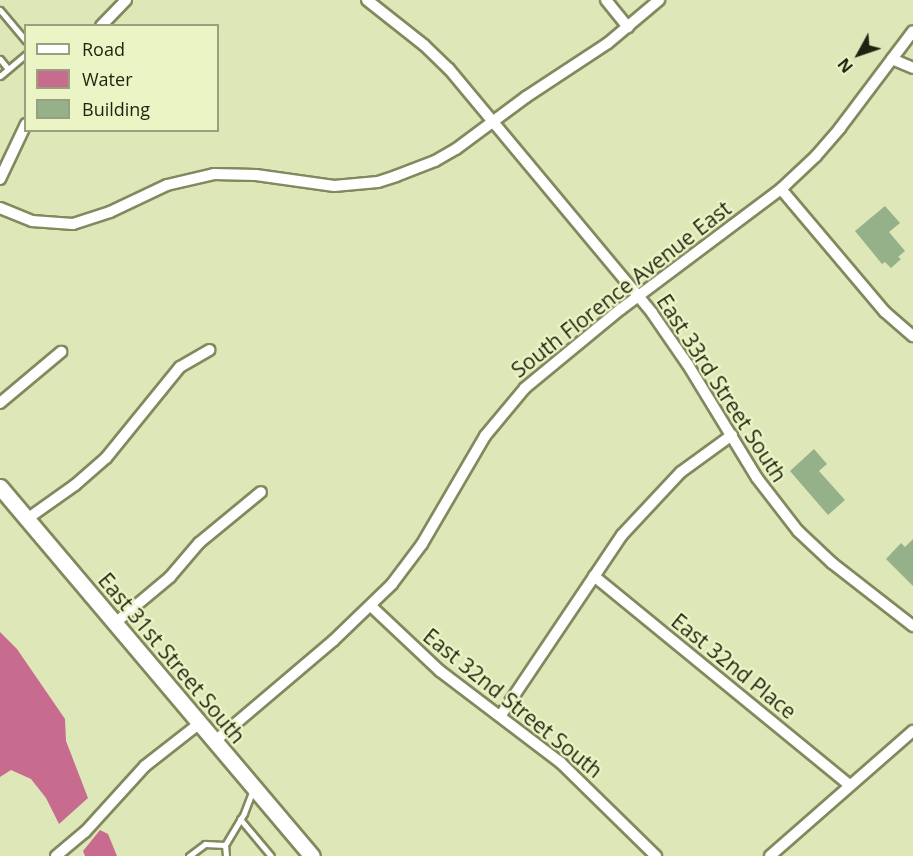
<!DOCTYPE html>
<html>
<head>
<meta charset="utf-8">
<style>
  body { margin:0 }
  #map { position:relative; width:913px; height:856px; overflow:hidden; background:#dee7b8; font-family:"Open Sans",sans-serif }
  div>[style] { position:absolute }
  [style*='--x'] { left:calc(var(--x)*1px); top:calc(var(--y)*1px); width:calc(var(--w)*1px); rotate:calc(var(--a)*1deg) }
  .water>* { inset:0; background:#c86c8f }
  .building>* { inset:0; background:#95b18a }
  .roads { filter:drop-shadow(2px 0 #82895e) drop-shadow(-2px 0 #82895e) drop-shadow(0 2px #82895e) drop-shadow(0 -2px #82895e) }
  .lane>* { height:5px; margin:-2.5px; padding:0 2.5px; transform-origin:2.5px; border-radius:2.5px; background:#fff }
  .street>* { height:10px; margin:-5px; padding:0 5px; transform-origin:5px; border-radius:5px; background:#fff }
  .secondary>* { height:15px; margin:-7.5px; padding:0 7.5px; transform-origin:7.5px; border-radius:7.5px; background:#fff }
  span { translate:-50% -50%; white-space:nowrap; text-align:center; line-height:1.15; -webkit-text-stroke:4.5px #ebf4c5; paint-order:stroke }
  .street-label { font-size:21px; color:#1f2210 }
  .legend { position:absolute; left:24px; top:24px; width:195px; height:108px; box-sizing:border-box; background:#ebf4c5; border:2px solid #99a07d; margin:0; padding:8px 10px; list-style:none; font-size:18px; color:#1f2210 }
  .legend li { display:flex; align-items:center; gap:12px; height:30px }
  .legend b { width:30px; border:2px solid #99a07d }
  .north { position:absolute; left:829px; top:24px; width:60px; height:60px; -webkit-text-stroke:4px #ebf4c5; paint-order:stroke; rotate:230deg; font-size:16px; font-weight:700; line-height:24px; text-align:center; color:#1f2210 }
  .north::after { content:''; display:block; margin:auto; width:21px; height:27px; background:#1f2210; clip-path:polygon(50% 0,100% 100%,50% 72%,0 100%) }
</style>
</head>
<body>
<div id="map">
  <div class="water">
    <div style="clip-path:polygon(0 632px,17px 649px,65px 719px,66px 741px,88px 798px,59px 824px,46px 798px,31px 779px,11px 770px,0 777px)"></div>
    <div style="clip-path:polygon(100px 830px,108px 834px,117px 856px,85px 856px,83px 851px)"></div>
  </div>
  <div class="building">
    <div style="clip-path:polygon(885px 206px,900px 223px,889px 232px,905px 251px,898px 257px,901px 259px,891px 268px,885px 262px,882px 264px,855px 231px)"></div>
    <div style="clip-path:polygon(814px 449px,827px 464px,819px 471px,845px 500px,828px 515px,790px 471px)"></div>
    <div style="clip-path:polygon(913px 539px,913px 586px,886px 559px,901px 543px,905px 547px)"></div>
  </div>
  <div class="roads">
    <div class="lane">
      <div style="--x:0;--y:10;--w:40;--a:50"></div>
      <div style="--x:0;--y:59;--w:13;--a:51"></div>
      <div style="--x:0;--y:76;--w:34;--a:-40"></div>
      <div style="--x:240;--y:819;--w:48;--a:50"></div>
      <div style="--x:189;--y:856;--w:20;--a:-37"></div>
      <div style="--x:205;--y:844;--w:20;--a:3"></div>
      <div style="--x:226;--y:856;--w:11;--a:-95"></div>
      <div style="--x:225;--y:845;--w:37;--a:-59"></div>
      <div style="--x:244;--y:813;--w:25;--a:-69"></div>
    </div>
    <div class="street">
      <div style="--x:367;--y:0;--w:73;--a:38.3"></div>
      <div style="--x:424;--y:45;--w:35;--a:44"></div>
      <div style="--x:449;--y:69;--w:317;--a:50.2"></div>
      <div style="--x:652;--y:313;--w:63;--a:55.3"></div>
      <div style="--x:688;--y:365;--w:132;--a:58.6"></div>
      <div style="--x:757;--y:478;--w:67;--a:52.3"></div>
      <div style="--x:798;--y:531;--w:47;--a:43.3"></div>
      <div style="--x:832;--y:563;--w:103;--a:37.9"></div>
      <div style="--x:606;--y:0;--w:35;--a:51"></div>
      <div style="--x:101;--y:26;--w:36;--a:-46"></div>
      <div style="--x:892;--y:59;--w:23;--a:23"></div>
      <div style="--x:0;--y:179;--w:61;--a:-64.7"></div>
      <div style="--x:781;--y:189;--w:161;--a:49.8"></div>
      <div style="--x:885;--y:312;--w:37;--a:41"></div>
      <div style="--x:0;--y:208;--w:35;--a:22"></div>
      <div style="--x:32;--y:221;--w:41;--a:4.2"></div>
      <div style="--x:73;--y:224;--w:39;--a:-18"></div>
      <div style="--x:110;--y:212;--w:63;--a:-25.3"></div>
      <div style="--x:167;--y:185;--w:48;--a:-13.2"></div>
      <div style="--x:214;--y:174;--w:42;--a:1.4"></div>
      <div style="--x:256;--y:175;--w:79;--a:8"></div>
      <div style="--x:334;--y:186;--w:44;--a:-5.2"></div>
      <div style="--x:378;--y:182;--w:19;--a:-18"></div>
      <div style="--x:396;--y:176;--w:42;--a:-21"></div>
      <div style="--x:435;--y:161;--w:24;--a:-30"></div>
      <div style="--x:456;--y:149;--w:87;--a:-36.6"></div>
      <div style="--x:526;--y:97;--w:98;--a:-33.4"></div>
      <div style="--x:608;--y:43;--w:67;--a:-40.1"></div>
      <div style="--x:0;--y:403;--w:80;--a:-39.9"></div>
      <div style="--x:27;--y:519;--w:59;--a:-35.3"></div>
      <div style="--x:75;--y:485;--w:41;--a:-41.1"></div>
      <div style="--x:106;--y:458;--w:117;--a:-50.9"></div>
      <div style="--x:180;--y:367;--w:34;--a:-30"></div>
      <div style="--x:594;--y:576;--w:330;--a:39.3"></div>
      <div style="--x:371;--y:606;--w:95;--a:43.3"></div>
      <div style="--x:440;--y:671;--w:152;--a:37.2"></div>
      <div style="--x:561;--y:763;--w:133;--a:44.4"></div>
      <div style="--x:115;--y:623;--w:72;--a:-39.9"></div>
      <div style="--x:170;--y:577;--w:45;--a:-49.5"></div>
      <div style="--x:199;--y:543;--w:80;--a:-39.4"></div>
      <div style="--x:501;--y:715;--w:217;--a:-56.1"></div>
      <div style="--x:622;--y:535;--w:86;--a:-46.9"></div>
      <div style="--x:681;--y:472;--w:63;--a:-36"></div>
      <div style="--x:215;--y:741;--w:155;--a:-40.3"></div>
      <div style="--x:333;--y:641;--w:82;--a:-44"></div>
      <div style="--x:392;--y:584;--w:50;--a:-53.1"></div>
      <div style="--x:422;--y:544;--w:125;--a:-59.7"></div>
      <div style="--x:485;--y:436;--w:62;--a:-50.2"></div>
      <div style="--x:525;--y:388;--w:124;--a:-39.5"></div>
      <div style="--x:621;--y:309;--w:200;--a:-36.9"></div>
      <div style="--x:781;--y:189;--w:48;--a:-43.3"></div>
      <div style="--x:816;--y:156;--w:37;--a:-49"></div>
      <div style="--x:840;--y:128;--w:121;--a:-53"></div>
      <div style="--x:56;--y:856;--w:38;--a:-40"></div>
      <div style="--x:85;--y:832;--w:89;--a:-47.7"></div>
      <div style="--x:145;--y:766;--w:70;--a:-38"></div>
      <div style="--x:770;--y:856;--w:190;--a:-41.2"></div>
    </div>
    <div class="secondary">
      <div style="--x:0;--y:487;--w:483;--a:49.8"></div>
    </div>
  </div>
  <div class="street-label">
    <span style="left:621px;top:289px;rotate:-38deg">South Florence Avenue East</span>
    <span style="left:722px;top:388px;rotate:57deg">East 33rd Street South</span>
    <span style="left:172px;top:658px;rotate:50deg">East 31st Street South</span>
    <span style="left:734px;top:666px;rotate:39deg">East 32nd Place</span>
    <span style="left:513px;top:703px;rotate:39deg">East 32nd Street South</span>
  </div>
  <ul class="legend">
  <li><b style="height:8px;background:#fff"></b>Road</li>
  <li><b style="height:16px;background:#c86c8f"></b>Water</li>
  <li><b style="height:16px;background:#95b18a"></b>Building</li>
  </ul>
  <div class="north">N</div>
</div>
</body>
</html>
